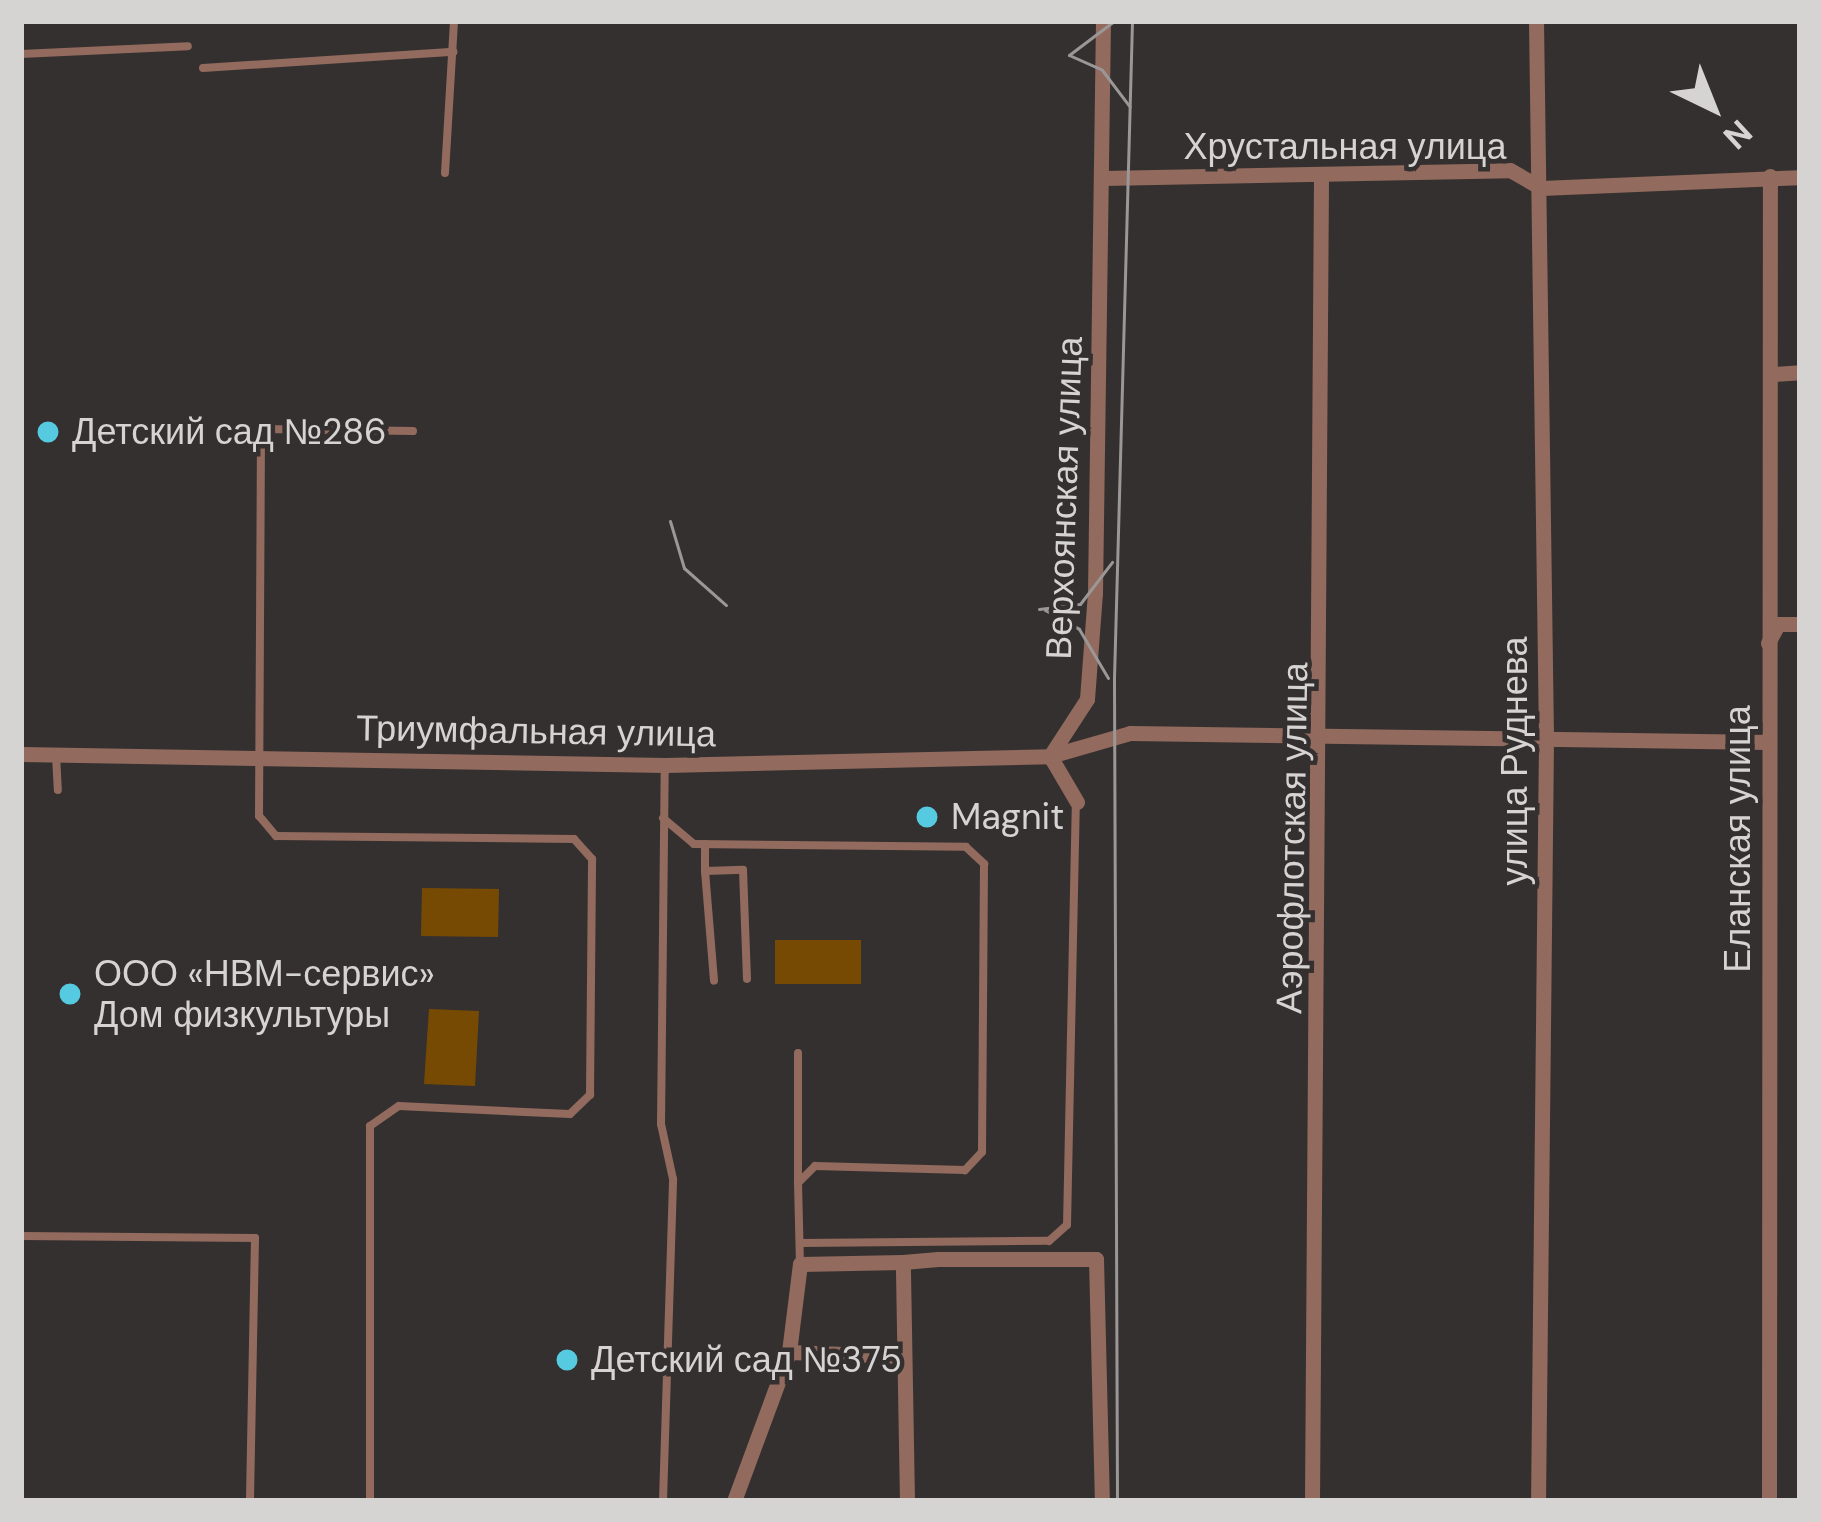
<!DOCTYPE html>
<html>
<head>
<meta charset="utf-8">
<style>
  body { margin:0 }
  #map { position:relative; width:1821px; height:1522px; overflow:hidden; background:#353030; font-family:"DM Sans",sans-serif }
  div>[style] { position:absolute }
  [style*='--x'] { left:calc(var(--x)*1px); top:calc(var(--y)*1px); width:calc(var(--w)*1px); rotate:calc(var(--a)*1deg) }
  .green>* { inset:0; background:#774a04 }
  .service>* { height:8px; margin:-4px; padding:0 4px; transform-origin:4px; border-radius:4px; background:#926b5e }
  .minor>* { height:15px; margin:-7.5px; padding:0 7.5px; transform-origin:7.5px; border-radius:7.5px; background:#926b5e }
  .tram>* { height:3px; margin:-1.5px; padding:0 1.5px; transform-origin:1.5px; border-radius:1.5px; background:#9b9797 }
  .dots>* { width:33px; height:33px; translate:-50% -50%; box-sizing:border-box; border:6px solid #353030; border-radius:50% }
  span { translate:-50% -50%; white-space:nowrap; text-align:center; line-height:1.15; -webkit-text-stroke:9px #353030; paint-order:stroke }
  .street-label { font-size:36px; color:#d6d3d3 }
  .poi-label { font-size:36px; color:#d6d3d3 }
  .left { translate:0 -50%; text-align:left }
  .frame { position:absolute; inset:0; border:24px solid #d6d3d3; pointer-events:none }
  .north { position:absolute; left:1653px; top:48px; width:120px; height:120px; -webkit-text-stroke:9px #353030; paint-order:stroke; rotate:137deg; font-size:33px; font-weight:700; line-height:48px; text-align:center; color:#d6d3d3 }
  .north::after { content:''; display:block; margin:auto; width:42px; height:54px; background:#d6d3d3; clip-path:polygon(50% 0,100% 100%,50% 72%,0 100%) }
</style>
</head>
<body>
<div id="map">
  <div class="green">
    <div style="clip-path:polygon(422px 888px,499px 889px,498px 937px,421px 936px)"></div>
    <div style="clip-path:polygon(775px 940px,861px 940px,861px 984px,775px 984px)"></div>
    <div style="clip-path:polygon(429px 1009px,479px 1011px,475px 1086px,424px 1084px)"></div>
  </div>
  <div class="service">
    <div style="--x:21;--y:54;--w:167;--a:-2.7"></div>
    <div style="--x:203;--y:68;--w:251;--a:-3.7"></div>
    <div style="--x:445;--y:173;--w:152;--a:-86.6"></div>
    <div style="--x:56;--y:755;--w:35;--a:87"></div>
    <div style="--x:663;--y:818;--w:40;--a:40"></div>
    <div style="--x:694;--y:844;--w:272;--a:0.6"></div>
    <div style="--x:966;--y:847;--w:25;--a:43"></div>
    <div style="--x:984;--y:864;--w:288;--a:90.4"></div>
    <div style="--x:982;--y:1152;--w:25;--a:133"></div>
    <div style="--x:965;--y:1170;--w:150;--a:-178.5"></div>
    <div style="--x:815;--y:1166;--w:24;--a:135"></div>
    <div style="--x:798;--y:1183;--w:81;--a:88.6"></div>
    <div style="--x:705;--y:844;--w:27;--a:90"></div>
    <div style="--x:705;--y:871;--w:38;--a:-2"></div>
    <div style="--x:743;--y:870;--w:109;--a:87.9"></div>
    <div style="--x:705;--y:871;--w:110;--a:85.3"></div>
    <div style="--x:798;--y:1053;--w:129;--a:90"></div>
    <div style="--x:21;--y:1236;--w:234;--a:0.5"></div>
    <div style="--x:255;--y:1238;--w:263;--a:91.1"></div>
    <div style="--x:800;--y:1243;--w:249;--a:-0.5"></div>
    <div style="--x:1049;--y:1241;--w:24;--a:-42"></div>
    <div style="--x:1067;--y:1225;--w:421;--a:-88.8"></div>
    <div style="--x:370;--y:1501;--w:375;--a:-90"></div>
    <div style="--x:370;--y:1126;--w:35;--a:-35"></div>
    <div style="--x:399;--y:1106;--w:171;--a:2.7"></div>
    <div style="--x:570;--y:1114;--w:28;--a:-44"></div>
    <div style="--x:590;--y:1095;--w:236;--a:-89.5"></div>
    <div style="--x:592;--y:859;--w:27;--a:-132"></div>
    <div style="--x:574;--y:839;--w:298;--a:-179.4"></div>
    <div style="--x:276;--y:836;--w:26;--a:-130"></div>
    <div style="--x:259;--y:816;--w:387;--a:-89.7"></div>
    <div style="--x:261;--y:429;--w:152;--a:0.8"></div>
    <div style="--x:663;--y:1501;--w:322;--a:-88.2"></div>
    <div style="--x:673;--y:1179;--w:56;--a:-102.3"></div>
    <div style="--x:661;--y:1124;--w:358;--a:-89.4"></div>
  </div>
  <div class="minor">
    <div style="--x:1536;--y:21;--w:719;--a:89.2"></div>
    <div style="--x:1546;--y:740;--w:761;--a:90.6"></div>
    <div style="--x:1103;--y:178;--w:407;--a:-1.1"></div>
    <div style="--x:1510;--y:170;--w:36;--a:30"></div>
    <div style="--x:1541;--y:188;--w:259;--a:-2.4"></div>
    <div style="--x:1774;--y:374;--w:26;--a:-4"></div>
    <div style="--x:1768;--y:643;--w:21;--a:-62"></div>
    <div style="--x:1778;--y:624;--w:22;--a:0"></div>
    <div style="--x:21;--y:754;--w:644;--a:0.98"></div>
    <div style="--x:665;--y:765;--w:385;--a:-1.3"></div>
    <div style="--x:1050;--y:756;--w:83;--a:-16"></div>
    <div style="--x:1130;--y:733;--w:639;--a:0.81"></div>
    <div style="--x:1077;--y:802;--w:53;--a:-120.4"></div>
    <div style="--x:1050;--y:756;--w:68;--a:-57"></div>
    <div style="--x:1087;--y:699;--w:106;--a:-85.7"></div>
    <div style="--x:1095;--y:593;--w:572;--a:-89.2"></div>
    <div style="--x:789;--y:1352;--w:89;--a:-82.9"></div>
    <div style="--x:800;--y:1264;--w:103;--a:-1.1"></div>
    <div style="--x:734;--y:1501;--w:159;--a:-69.7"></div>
    <div style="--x:789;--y:1352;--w:112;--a:2"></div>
    <div style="--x:907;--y:1501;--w:239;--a:-91"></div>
    <div style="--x:903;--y:1262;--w:35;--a:-5"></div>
    <div style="--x:938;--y:1259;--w:158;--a:0"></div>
    <div style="--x:1096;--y:1259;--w:242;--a:88.6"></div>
    <div style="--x:1312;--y:1501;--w:1325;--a:-89.61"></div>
    <div style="--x:1769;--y:1501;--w:1325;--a:-89.96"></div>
  </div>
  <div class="tram">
    <div style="--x:1069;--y:55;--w:36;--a:24"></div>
    <div style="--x:1102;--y:70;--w:46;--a:52.9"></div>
    <div style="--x:1069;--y:55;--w:56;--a:-37.1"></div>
    <div style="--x:670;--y:521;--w:49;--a:73.4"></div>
    <div style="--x:684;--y:568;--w:56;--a:41.4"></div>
    <div style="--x:1039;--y:609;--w:41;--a:-7"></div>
    <div style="--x:1080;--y:604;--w:53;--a:-52.7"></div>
    <div style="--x:1045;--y:610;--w:39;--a:29"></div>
    <div style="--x:1079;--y:629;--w:57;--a:59.4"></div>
    <div style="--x:1117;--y:1501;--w:823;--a:-90.21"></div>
    <div style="--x:1114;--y:678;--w:657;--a:-88.43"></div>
  </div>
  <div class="dots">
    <div style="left:48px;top:432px;background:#55cae0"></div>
    <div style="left:927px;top:817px;background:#55cae0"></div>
    <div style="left:70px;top:994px;background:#55cae0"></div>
    <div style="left:567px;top:1360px;background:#55cae0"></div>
  </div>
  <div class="street-label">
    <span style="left:1345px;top:147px">Хрустальная улица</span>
    <span style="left:1064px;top:498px;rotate:-88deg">Верхоянская улица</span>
    <span style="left:536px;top:731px;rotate:1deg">Триумфальная улица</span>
    <span style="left:1515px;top:761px;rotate:-90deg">улица Руднева</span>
    <span style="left:1292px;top:838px;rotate:-89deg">Аэрофлотская улица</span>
    <span style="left:1738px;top:839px;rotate:-90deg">Еланская улица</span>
  </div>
  <div class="poi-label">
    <span class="left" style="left:72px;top:432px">Детский сад №286</span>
    <span class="left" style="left:951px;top:817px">Magnit</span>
    <span class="left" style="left:94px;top:994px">ООО «НВМ-сервис»<br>Дом физкультуры</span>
    <span class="left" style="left:591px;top:1360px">Детский сад №375</span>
  </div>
  <div class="frame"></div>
  <div class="north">N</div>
</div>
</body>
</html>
